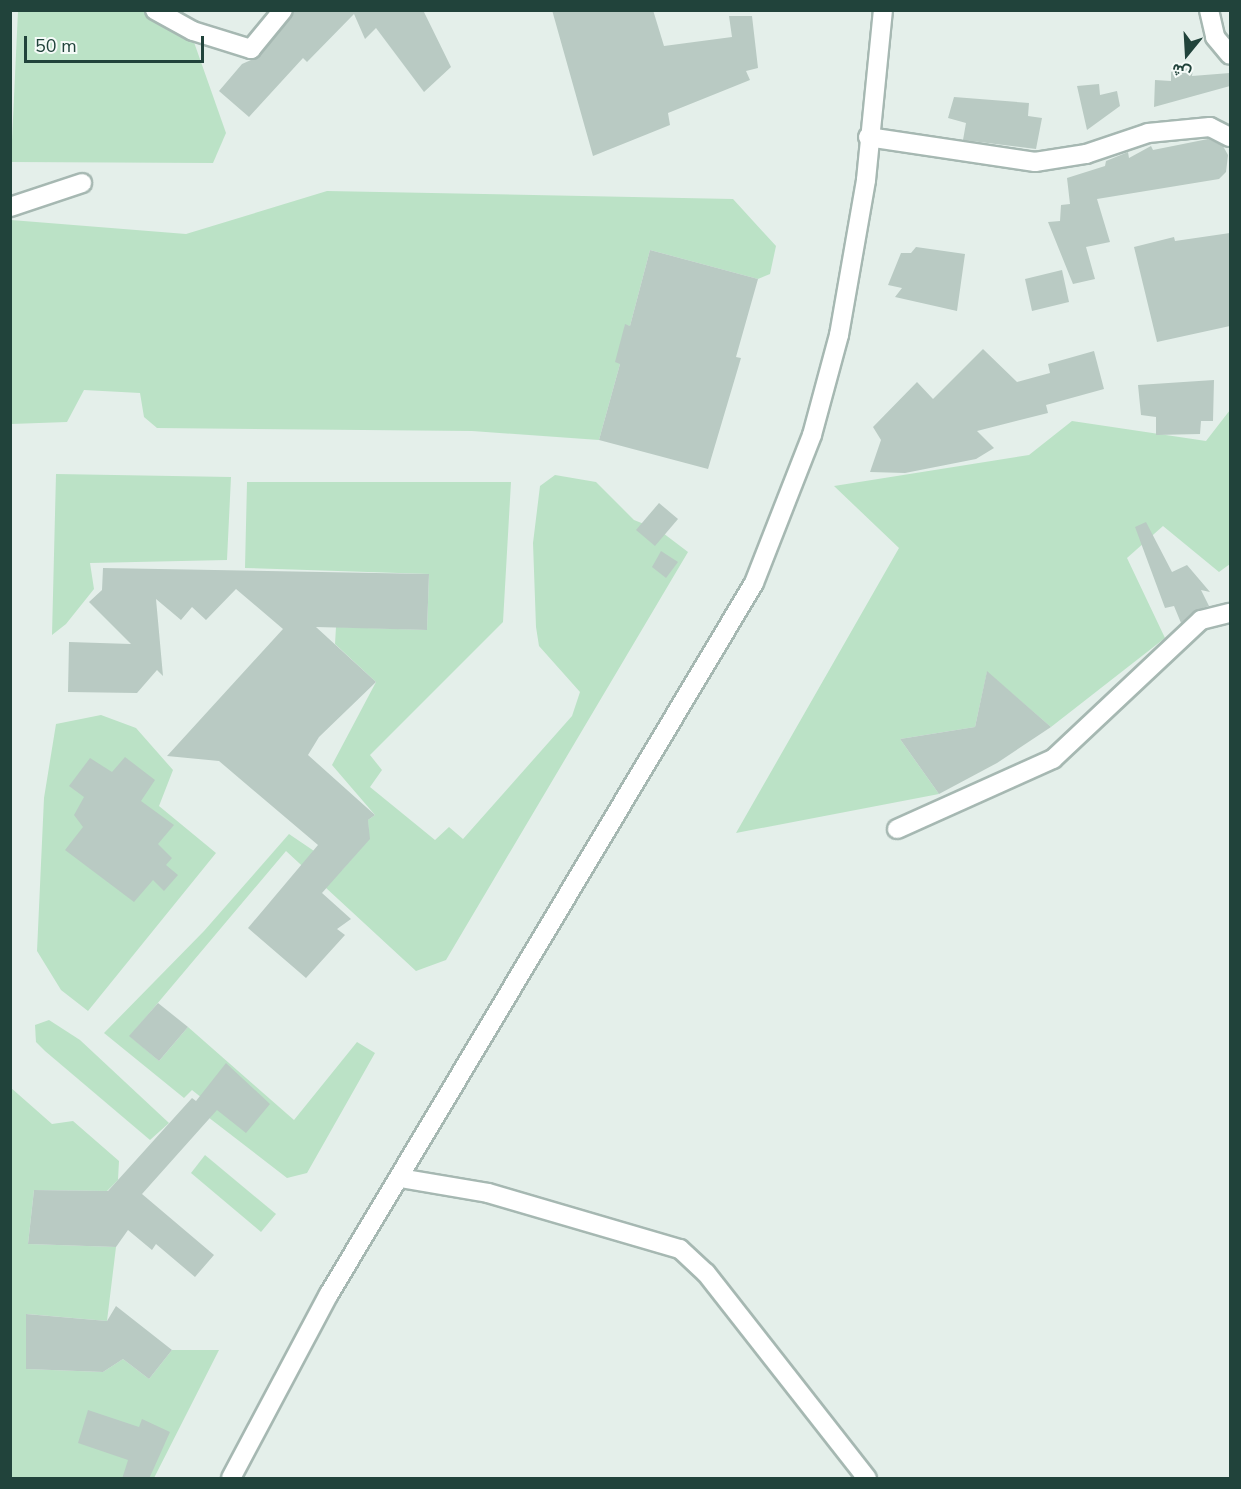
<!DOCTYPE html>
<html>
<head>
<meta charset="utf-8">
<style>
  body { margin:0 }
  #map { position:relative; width:1241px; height:1489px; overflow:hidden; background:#e4efea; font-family:"Nunito Sans",Vazirmatn,sans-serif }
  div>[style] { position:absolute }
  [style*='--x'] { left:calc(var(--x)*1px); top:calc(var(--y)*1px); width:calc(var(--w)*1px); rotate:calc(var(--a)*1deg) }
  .green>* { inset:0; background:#bbe2c6 }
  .building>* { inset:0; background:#b9cac3 }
  .roads { filter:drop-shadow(2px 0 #a6b8b2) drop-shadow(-2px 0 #a6b8b2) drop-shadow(0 2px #a6b8b2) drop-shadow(0 -2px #a6b8b2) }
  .street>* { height:18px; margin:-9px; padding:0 9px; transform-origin:9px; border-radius:9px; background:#fff }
  .secondary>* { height:18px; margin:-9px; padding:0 9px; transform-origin:9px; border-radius:9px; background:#fff }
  span { translate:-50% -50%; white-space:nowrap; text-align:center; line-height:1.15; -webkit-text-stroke:4.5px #f5fbf8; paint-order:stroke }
  .frame { position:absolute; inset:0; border:12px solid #21433b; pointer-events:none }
  .north { position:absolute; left:1157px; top:24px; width:60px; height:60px; -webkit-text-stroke:4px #f5fbf8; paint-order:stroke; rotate:198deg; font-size:16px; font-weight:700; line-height:24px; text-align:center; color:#21433b }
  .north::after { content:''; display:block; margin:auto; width:21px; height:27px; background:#21433b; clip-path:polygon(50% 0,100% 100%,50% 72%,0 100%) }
  .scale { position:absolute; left:24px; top:36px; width:180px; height:27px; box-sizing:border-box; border:3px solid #21433b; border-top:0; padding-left:8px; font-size:18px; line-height:21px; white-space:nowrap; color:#21433b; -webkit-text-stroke:4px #f5fbf8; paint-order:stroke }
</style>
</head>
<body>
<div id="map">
  <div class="green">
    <div style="clip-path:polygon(18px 11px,183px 11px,226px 133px,213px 163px,11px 162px)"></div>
    <div style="clip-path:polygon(327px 191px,733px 199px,776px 246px,770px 274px,758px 279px,650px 250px,630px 326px,625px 325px,620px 364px,599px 440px,472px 431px,157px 428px,144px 417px,140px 393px,84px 390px,67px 422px,11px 424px,11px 220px,186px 234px)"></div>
    <div style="clip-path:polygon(1230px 410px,1230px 564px,1219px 572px,1163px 526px,1127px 558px,1165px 638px,1051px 727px,987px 672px,975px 727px,900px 739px,939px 794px,736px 833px,899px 548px,834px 486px,1029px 455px,1072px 421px,1206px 441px)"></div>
    <div style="clip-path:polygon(56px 474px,231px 477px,227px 560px,90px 563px,94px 589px,66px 624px,52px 635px)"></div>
    <div style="clip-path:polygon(555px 475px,596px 482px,634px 520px,659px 530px,688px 552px,446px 960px,416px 971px,286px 851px,130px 1036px,159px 1061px,188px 1027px,294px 1120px,357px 1042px,375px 1053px,307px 1173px,287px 1178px,195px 1107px,202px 1098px,192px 1090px,184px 1098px,104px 1033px,204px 931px,289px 834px,342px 870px,369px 839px,368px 820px,375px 815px,332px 765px,376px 682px,335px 644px,336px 627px,427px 630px,429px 574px,245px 568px,247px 482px,511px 482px,503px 622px,370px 755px,382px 770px,370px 787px,435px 840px,449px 827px,463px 839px,572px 716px,580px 692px,539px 646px,536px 627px,533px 543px,540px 486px)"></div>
    <div style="clip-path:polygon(101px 715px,136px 728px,173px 770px,159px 806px,216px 853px,88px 1011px,61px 990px,37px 951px,44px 798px,56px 724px)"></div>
    <div style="clip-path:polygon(49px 1020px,80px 1040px,169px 1123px,150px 1140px,45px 1051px,36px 1042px,35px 1025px)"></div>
    <div style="clip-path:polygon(10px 1087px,52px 1124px,73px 1121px,119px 1161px,118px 1180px,107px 1191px,34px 1190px,28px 1244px,116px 1247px,107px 1321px,27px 1314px,26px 1369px,103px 1372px,123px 1359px,149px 1379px,172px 1350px,219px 1350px,154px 1478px,11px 1478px)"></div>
    <div style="clip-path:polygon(205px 1155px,276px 1214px,261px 1232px,191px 1173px)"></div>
  </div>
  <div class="building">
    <div style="clip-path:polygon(294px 10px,423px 10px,451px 67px,424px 92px,376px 28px,365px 39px,354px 14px,307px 62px,303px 58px,249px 117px,219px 91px,242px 64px,260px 56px)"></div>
    <div style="clip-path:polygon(552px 10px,653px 10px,664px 46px,732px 37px,729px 16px,752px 16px,758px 68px,746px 71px,750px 80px,668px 113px,670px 125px,593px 156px)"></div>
    <div style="clip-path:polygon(1171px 68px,1193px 69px,1192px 76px,1230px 73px,1230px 86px,1154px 107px,1155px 80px,1171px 81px)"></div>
    <div style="clip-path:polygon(1099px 84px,1100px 95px,1117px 91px,1120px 106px,1087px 130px,1077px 86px)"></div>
    <div style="clip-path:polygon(954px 97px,1029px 103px,1028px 116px,1042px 118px,1036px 149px,963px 140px,966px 123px,948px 118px)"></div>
    <div style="clip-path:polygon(1208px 139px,1223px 146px,1228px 155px,1226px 172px,1219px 179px,1097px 199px,1110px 242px,1086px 247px,1095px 279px,1073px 284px,1048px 222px,1060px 221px,1061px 205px,1070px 204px,1067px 178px,1105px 166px,1106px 161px,1128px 152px,1129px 158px,1151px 146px,1153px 150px)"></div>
    <div style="clip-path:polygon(1230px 233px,1230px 326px,1157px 342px,1134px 247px,1174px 237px,1175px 241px)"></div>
    <div style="clip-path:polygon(916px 247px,965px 254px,957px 311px,895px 297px,902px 288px,888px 285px,901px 253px,911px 253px)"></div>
    <div style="clip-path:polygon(650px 250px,758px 279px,736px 357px,741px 358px,708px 469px,599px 440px,620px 364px,615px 362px,625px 324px,630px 326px)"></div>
    <div style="clip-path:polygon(1062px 270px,1069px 302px,1032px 311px,1025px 279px)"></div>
    <div style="clip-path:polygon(983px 349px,1017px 382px,1050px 373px,1048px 364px,1094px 351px,1104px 389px,1046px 405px,1048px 413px,977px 431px,994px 448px,976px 459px,905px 473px,870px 472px,881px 440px,873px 427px,917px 382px,933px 399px)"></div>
    <div style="clip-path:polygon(1214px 380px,1213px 421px,1201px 421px,1200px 434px,1156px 435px,1156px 417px,1141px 415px,1138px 385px)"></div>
    <div style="clip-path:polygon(659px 503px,678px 519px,655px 546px,636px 530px)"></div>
    <div style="clip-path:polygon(1146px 522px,1172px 572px,1187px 565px,1210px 592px,1201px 590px,1209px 606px,1194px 611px,1181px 623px,1174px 606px,1165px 608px,1135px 527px)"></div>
    <div style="clip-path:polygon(661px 551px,678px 562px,666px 578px,652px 567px)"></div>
    <div style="clip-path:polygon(103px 568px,429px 574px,427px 630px,316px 627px,376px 682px,319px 737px,308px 755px,375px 815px,368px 820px,370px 839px,322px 893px,351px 919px,337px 929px,345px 935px,306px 978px,248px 928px,318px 845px,219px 761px,167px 756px,283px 629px,236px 589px,206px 620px,192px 607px,181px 620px,156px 599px,163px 676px,157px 670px,137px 693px,68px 692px,69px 642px,131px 644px,89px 602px,102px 590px)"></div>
    <div style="clip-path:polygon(987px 671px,1051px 727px,997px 763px,939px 794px,900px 739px,975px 727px)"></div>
    <div style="clip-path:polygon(125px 757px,155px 780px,141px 801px,174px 825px,158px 844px,172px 858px,166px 865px,178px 875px,164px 891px,153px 880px,134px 902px,65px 850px,83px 827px,74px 815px,84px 797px,69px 786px,90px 758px,112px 772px)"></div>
    <div style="clip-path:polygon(158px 1003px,188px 1027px,159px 1061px,129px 1036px)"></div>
    <div style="clip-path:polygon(226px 1063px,270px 1104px,246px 1133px,217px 1110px,142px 1194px,214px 1255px,195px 1277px,156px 1244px,152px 1250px,128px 1230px,116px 1247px,28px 1244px,34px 1190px,108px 1191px,192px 1098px,196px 1101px)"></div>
    <div style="clip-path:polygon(116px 1306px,172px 1350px,149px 1379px,123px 1359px,103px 1372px,26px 1369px,26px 1314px,107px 1321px)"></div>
    <div style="clip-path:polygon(88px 1410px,139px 1427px,142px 1419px,170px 1432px,149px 1479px,122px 1479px,128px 1460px,78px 1443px)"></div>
  </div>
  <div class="roads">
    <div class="street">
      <div style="--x:155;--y:10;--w:43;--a:28.9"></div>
      <div style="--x:193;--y:31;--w:61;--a:17.2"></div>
      <div style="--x:251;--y:49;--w:50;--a:-50.6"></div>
      <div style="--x:1209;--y:10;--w:28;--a:77"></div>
      <div style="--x:1215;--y:37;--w:23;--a:50"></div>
      <div style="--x:868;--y:137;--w:169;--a:8.5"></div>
      <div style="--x:1035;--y:162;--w:52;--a:-8.9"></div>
      <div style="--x:1086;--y:154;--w:65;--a:-18.7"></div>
      <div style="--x:1148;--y:133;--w:62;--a:-5.5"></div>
      <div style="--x:1210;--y:127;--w:22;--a:27"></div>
      <div style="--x:10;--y:207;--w:76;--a:-18.4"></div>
      <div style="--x:897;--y:829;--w:171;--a:-24.2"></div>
      <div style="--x:1053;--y:759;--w:203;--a:-43.2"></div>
      <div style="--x:1201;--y:620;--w:30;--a:-14"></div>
    </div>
    <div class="secondary">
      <div style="--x:400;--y:1178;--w:89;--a:9.7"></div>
      <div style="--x:488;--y:1193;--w:200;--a:16.3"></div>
      <div style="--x:680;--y:1249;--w:35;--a:43"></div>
      <div style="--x:706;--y:1273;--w:261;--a:51.9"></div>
      <div style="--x:231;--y:1478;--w:208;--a:-62"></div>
      <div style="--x:329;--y:1294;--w:828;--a:-59.13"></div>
      <div style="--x:754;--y:583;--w:159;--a:-68.6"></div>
      <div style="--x:812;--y:435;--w:104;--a:-74.9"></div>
      <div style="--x:839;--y:335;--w:157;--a:-80.1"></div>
      <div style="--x:866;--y:180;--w:171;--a:-84.3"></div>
    </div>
  </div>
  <div class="frame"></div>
  <div class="north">ش</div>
  <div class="scale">50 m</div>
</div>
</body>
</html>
